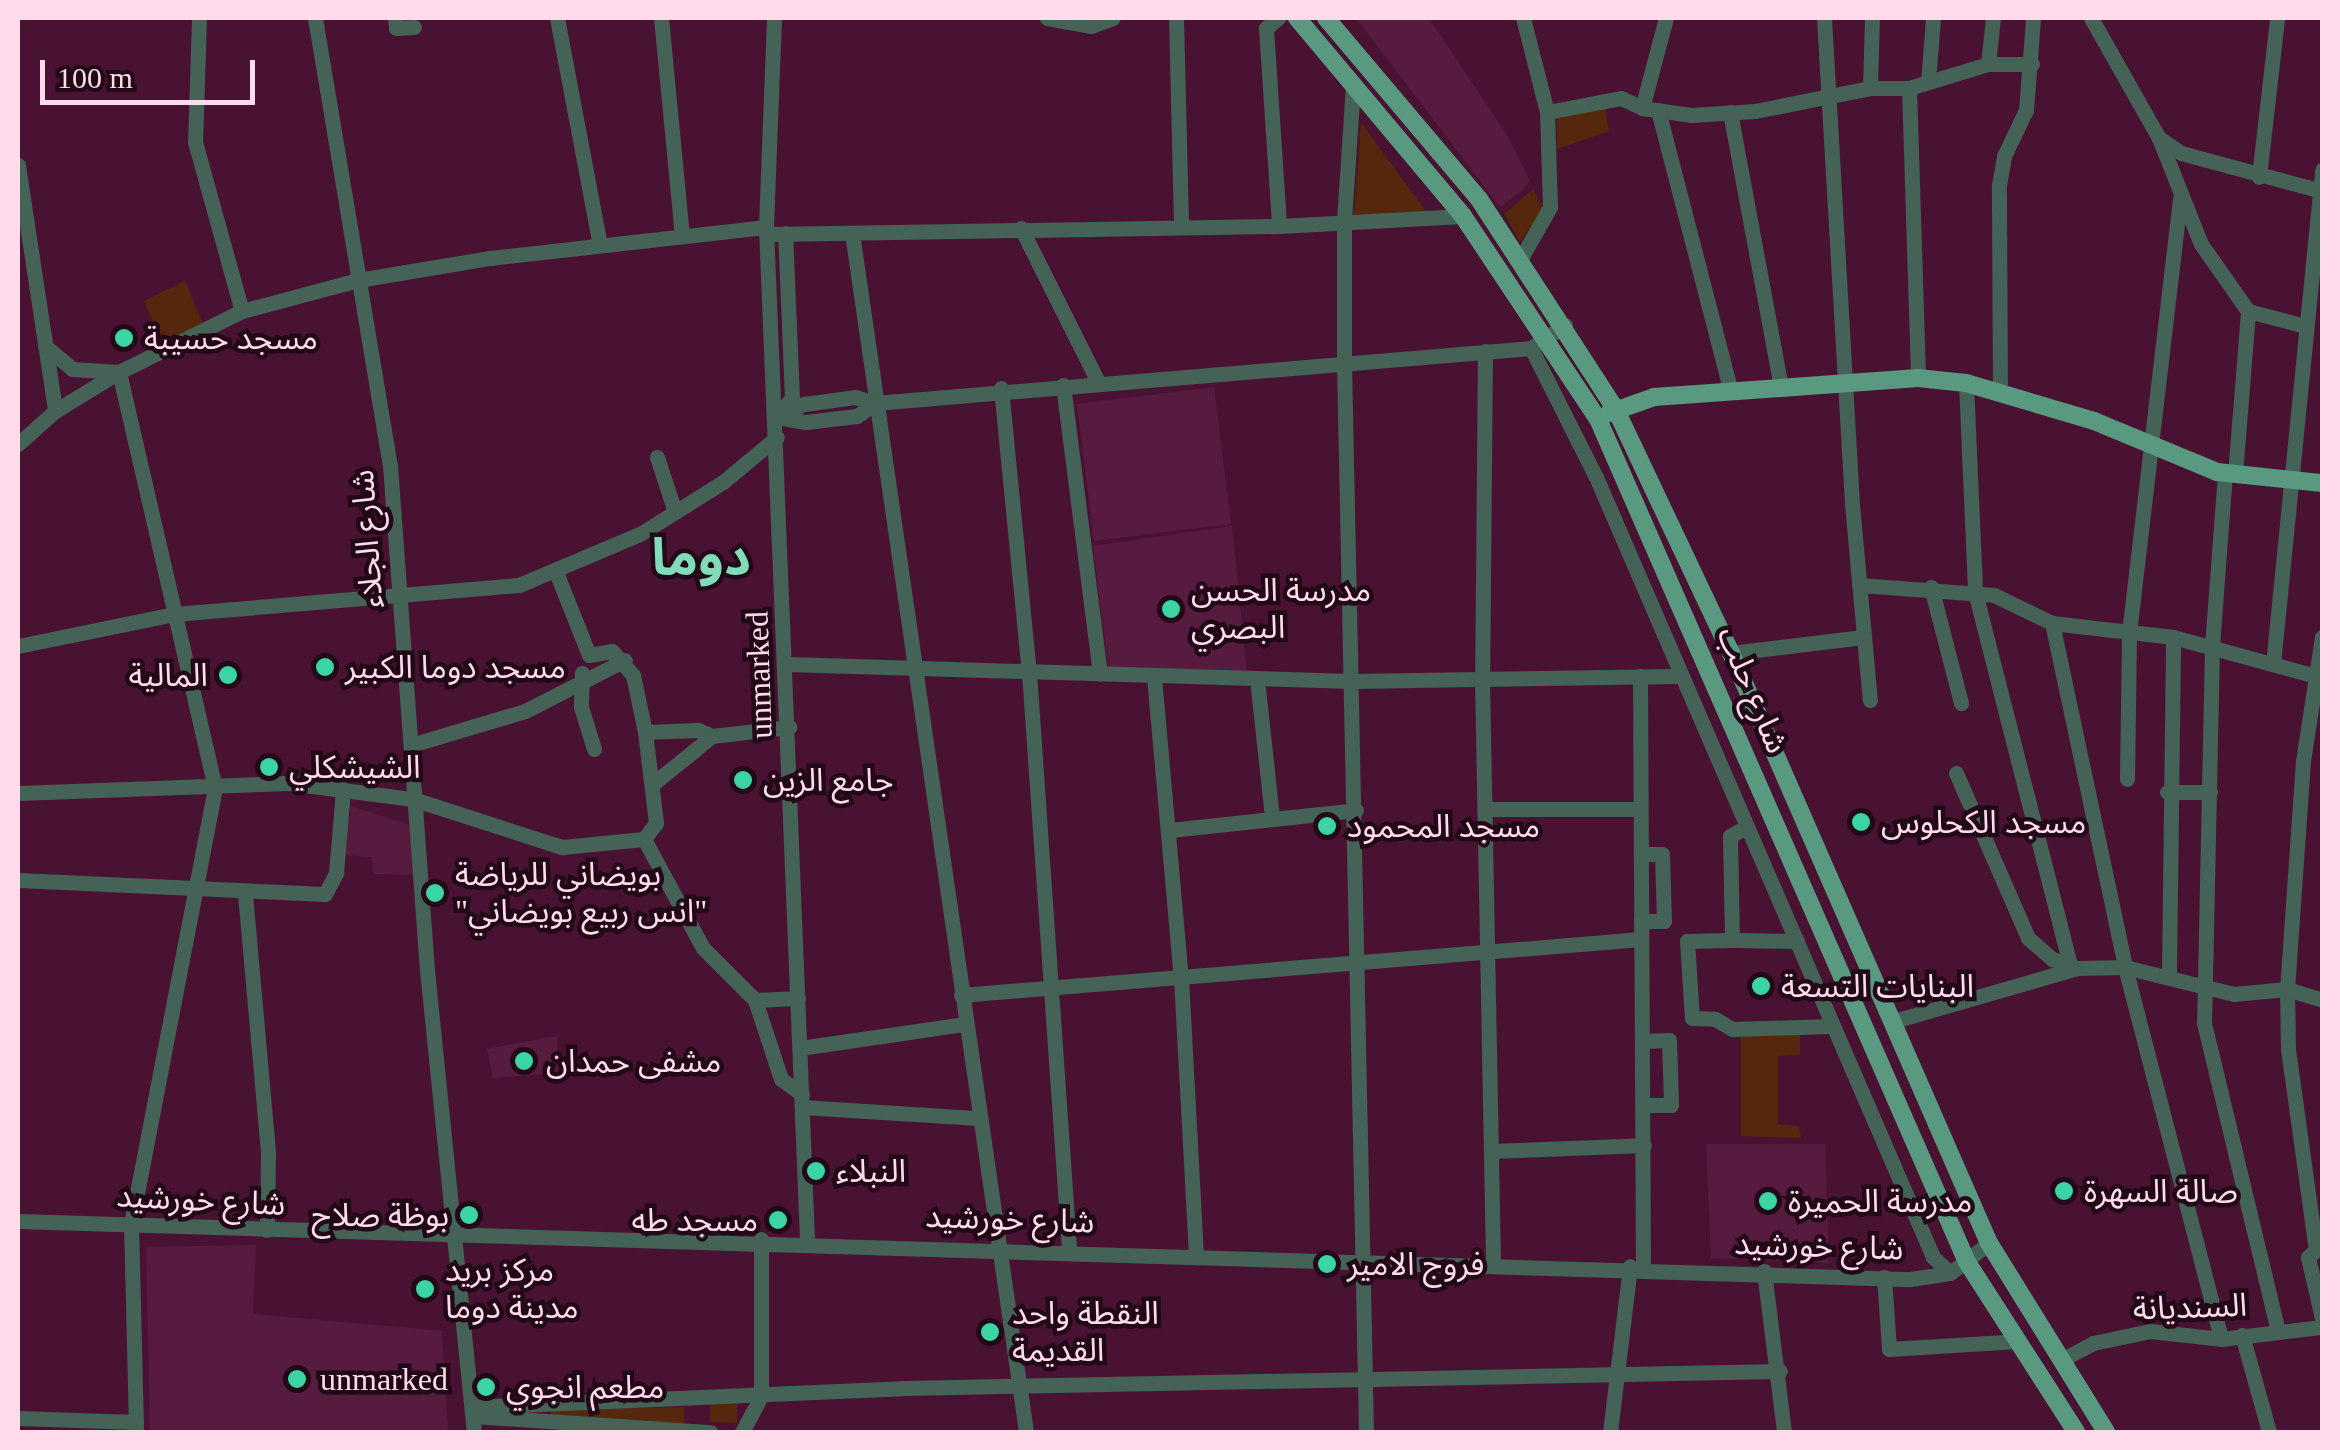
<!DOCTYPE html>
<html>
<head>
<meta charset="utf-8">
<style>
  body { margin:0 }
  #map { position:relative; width:2340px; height:1450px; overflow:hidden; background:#491233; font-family:"Times New Roman","Noto Sans Arabic",serif }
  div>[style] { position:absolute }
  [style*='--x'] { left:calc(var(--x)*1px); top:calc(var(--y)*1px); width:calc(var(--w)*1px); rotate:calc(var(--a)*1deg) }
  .built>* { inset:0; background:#581b40 }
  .green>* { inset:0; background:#55270c }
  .minor>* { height:15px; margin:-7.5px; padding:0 7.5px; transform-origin:7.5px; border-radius:7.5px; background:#446256 }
  .major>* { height:18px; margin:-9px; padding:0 9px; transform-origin:9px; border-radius:9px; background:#589980 }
  .dots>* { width:28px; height:28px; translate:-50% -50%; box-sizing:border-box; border:5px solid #210917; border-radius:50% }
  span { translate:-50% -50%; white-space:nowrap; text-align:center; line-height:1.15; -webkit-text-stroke:9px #210917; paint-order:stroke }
  .poi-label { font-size:32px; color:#ffdbec }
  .left { translate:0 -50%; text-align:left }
  .right { translate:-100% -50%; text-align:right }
  .street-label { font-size:32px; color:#ffdbec }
  .town-label { font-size:52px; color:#81dab8; font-weight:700 }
  .frame { position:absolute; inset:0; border:20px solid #ffdbec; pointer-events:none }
  .scale { position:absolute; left:40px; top:60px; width:215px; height:45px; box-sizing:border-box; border:5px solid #ffdbec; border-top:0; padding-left:12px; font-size:30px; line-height:35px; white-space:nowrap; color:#ffdbec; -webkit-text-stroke:8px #210917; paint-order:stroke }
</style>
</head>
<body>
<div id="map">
  <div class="built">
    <div style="clip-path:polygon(1356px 18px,1429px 18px,1508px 137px,1530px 181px,1524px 189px,1500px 207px)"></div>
    <div style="clip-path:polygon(1214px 387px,1231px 524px,1094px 541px,1077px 404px)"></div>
    <div style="clip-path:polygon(1232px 526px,1247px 675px,1109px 671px,1093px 546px)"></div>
    <div style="clip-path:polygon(351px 806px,410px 825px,416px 875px,373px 874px,372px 857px,344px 855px)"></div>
    <div style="clip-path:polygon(557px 1036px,558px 1073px,493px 1078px,487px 1049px)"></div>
    <div style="clip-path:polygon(1706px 1144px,1825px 1144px,1829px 1263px,1711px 1258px)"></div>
    <div style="clip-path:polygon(256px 1245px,253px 1314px,442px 1331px,448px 1432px,150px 1432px,146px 1247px)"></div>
  </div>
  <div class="green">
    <div style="clip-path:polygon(1605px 108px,1609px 131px,1557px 149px,1557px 116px)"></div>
    <div style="clip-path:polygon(1361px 122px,1427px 213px,1354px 215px)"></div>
    <div style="clip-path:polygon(1533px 189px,1543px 209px,1520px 242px,1504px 214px)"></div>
    <div style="clip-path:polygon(185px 281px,203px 324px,163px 345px,144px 301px)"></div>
    <div style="clip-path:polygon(1800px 1032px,1800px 1055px,1778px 1056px,1778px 1124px,1799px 1126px,1801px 1138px,1741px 1136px,1741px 1033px)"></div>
    <div style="clip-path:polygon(710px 1397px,737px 1397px,737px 1423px,710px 1422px)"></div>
    <div style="clip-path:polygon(684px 1407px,684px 1427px,551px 1417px,551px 1410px)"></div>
  </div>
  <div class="minor">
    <div style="--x:199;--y:18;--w:124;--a:91.8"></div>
    <div style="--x:195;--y:142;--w:175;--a:74.5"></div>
    <div style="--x:315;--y:18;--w:453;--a:80.5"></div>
    <div style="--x:390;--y:465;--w:506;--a:85.81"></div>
    <div style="--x:427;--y:970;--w:464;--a:84.2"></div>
    <div style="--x:395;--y:18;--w:10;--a:84"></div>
    <div style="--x:396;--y:28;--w:18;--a:-3"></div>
    <div style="--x:557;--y:18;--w:231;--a:79.3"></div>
    <div style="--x:661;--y:18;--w:218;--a:84.5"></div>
    <div style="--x:774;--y:18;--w:209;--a:92.2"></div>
    <div style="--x:766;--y:227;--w:1015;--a:87.68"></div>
    <div style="--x:1047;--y:18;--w:45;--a:10.3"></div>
    <div style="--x:1091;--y:26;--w:23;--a:-20"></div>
    <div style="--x:1176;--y:18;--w:207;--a:88.6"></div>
    <div style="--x:1278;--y:18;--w:16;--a:140"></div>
    <div style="--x:1266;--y:28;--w:198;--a:86.2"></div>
    <div style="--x:1824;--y:18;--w:487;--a:86.7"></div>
    <div style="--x:1852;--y:504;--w:197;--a:84.8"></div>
    <div style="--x:2091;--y:18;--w:138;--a:60.5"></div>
    <div style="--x:2159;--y:138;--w:114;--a:68.4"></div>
    <div style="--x:2201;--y:244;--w:82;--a:55"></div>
    <div style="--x:2248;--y:311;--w:59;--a:14.7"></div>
    <div style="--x:1988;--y:64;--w:46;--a:-83.8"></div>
    <div style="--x:1928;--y:82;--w:64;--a:-85.5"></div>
    <div style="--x:1353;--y:85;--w:137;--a:93.8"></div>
    <div style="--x:1344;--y:222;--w:141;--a:90"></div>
    <div style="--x:1344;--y:363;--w:1069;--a:88.82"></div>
    <div style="--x:1870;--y:88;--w:70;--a:-88.4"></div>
    <div style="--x:1909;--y:88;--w:290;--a:88.2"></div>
    <div style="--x:1642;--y:108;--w:49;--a:8.1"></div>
    <div style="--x:1691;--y:115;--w:64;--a:-3.6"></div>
    <div style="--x:1755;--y:111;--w:117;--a:-11.3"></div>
    <div style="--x:1870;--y:88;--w:39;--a:0"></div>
    <div style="--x:1909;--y:88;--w:83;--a:-16.9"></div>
    <div style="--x:1988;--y:64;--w:44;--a:0"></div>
    <div style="--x:1658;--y:110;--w:288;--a:75.5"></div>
    <div style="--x:1547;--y:112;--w:75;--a:-10.7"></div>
    <div style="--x:1621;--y:98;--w:23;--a:25"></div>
    <div style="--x:1642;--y:108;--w:93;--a:-75.1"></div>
    <div style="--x:1730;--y:112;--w:279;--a:79.5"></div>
    <div style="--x:2159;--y:138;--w:27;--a:34"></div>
    <div style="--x:2181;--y:153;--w:146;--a:15.1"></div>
    <div style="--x:18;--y:165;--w:249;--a:81.4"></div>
    <div style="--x:2259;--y:177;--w:160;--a:-83.5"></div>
    <div style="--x:1021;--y:228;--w:170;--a:63.4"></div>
    <div style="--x:852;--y:233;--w:1212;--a:81.74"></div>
    <div style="--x:770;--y:234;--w:509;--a:-0.9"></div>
    <div style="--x:1279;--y:226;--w:184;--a:-3.1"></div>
    <div style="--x:1521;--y:258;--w:59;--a:-60.4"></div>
    <div style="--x:1550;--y:207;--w:95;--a:-91.8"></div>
    <div style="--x:1547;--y:112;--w:97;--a:-104.3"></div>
    <div style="--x:45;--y:346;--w:35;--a:40"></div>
    <div style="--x:72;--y:369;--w:47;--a:3.7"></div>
    <div style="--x:119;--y:372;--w:427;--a:77"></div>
    <div style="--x:215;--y:788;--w:443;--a:100.9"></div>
    <div style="--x:131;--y:1223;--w:209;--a:88.6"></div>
    <div style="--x:1531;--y:348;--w:144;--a:63.3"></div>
    <div style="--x:1596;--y:477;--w:850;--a:66.63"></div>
    <div style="--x:1933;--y:1257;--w:23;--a:43"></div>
    <div style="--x:1485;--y:351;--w:328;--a:90.5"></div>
    <div style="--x:1482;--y:679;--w:584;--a:88.92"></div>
    <div style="--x:1966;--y:383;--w:209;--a:87.5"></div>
    <div style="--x:1975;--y:592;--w:385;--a:75.7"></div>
    <div style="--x:1063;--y:385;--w:291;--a:82.7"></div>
    <div style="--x:1001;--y:388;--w:285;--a:84.4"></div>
    <div style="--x:1029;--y:672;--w:578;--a:86.03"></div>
    <div style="--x:2000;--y:394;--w:209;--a:-90.3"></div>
    <div style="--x:1999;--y:185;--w:29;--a:-80"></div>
    <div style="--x:2004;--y:156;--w:51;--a:-64.4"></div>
    <div style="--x:2026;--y:110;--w:92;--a:-85.6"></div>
    <div style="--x:779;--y:413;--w:20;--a:-49"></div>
    <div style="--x:792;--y:398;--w:165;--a:-92.4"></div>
    <div style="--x:777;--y:417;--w:30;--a:-26"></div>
    <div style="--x:804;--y:404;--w:51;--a:-7.8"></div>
    <div style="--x:855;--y:397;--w:21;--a:17"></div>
    <div style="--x:875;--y:403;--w:658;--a:-4.79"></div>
    <div style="--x:1531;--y:348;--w:41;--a:-34.1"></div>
    <div style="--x:777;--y:417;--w:29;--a:10"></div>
    <div style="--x:806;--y:422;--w:51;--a:-6.7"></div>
    <div style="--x:857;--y:416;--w:22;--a:-36"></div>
    <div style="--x:18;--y:444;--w:50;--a:-41.7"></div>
    <div style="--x:55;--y:411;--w:75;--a:-31.4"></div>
    <div style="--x:119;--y:372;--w:137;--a:-26.4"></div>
    <div style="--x:242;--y:311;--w:120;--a:-15"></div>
    <div style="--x:358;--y:280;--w:134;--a:-9.5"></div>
    <div style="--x:490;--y:258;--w:278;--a:-6.4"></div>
    <div style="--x:657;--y:457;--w:58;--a:71.9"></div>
    <div style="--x:2225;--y:473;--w:173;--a:94.3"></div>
    <div style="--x:2212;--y:646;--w:377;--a:91.2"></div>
    <div style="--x:2204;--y:1023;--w:317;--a:76.5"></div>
    <div style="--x:2235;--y:474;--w:164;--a:-85.4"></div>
    <div style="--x:556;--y:572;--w:89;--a:68.3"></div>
    <div style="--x:589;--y:655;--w:23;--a:-10"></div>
    <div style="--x:612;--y:651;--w:32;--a:49"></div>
    <div style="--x:633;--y:675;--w:58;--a:78.1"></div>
    <div style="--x:645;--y:732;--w:53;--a:-2.2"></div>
    <div style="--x:698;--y:730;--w:15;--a:23"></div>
    <div style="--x:712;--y:736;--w:75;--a:141"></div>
    <div style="--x:1859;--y:585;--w:135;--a:4.2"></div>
    <div style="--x:1994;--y:595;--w:64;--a:25.8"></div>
    <div style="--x:2052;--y:623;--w:122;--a:6.6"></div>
    <div style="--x:2173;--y:637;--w:148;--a:15.3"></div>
    <div style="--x:1931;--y:587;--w:120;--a:75.5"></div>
    <div style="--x:2052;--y:623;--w:352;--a:78"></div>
    <div style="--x:2125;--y:967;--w:384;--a:75.5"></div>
    <div style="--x:2322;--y:637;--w:125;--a:98.7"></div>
    <div style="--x:2303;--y:761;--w:229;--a:94"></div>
    <div style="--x:2287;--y:989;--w:60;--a:89"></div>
    <div style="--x:2288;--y:1049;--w:203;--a:82.1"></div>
    <div style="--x:2316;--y:1250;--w:11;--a:139"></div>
    <div style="--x:2308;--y:1257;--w:63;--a:77.1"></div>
    <div style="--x:18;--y:646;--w:159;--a:-11.6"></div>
    <div style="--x:174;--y:614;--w:346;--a:-4.8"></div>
    <div style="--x:519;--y:585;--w:131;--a:-22.9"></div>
    <div style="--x:640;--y:534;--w:98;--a:-32.1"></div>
    <div style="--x:723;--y:482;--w:70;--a:-39.8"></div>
    <div style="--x:1731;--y:653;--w:133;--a:-6.9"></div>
    <div style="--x:787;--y:664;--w:565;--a:1.72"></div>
    <div style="--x:1352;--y:681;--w:325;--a:-0.9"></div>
    <div style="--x:2273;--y:664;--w:497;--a:-84.3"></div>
    <div style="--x:582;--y:673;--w:34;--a:92"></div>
    <div style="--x:581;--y:707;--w:44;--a:72.8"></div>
    <div style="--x:1640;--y:676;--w:591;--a:89.71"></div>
    <div style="--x:1154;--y:677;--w:302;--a:84.9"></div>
    <div style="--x:1181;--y:978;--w:275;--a:86.9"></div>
    <div style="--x:1257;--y:679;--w:139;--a:83.8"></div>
    <div style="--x:712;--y:736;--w:78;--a:-6.7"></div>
    <div style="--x:411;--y:745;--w:119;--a:-16.6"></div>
    <div style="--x:525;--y:711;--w:112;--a:-27"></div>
    <div style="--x:1956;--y:773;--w:180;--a:66.4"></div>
    <div style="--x:2028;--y:938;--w:32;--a:41"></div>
    <div style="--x:2052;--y:959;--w:23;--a:20"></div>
    <div style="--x:2127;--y:779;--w:146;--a:-89.2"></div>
    <div style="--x:2129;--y:633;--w:437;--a:-83.3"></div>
    <div style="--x:2167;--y:792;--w:43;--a:0"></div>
    <div style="--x:18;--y:793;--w:271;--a:-2.1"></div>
    <div style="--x:289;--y:783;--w:125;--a:7.4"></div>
    <div style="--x:413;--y:799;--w:157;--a:17.9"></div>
    <div style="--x:562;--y:847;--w:82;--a:-5.6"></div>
    <div style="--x:644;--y:839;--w:124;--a:61.6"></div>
    <div style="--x:703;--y:948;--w:74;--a:45"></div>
    <div style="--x:755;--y:1000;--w:83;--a:71.8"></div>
    <div style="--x:781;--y:1079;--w:26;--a:36"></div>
    <div style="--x:1486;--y:809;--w:151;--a:0"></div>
    <div style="--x:1744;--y:828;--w:16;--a:150"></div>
    <div style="--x:1730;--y:836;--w:104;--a:88.9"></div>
    <div style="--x:1732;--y:940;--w:45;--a:178.7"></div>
    <div style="--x:1687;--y:941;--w:77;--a:86.3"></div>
    <div style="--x:1692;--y:1018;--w:23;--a:2"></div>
    <div style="--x:1715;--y:1019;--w:20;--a:30"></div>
    <div style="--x:1732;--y:1029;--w:100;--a:-1.7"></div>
    <div style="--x:1170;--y:830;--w:187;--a:-6.1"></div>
    <div style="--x:644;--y:839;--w:20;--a:-53"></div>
    <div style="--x:656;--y:823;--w:92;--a:-96.9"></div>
    <div style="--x:1641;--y:854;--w:21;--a:0"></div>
    <div style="--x:1662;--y:854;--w:67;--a:88.3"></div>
    <div style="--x:1664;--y:921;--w:23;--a:180"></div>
    <div style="--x:18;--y:880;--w:307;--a:2.6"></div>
    <div style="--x:325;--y:894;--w:24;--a:-62"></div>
    <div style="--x:336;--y:873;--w:84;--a:-85.2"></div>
    <div style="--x:245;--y:894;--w:258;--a:84.9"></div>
    <div style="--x:268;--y:1151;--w:79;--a:90.7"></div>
    <div style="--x:1732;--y:940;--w:65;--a:0.9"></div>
    <div style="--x:2169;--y:973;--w:336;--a:-89.3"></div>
    <div style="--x:961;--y:995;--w:682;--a:-4.71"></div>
    <div style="--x:755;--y:1000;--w:43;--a:-2.7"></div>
    <div style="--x:1894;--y:1021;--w:191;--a:-16.1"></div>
    <div style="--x:2078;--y:968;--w:47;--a:-1.2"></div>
    <div style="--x:2125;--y:967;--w:112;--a:13.9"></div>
    <div style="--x:2234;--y:994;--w:53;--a:-5.4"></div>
    <div style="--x:2287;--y:989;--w:37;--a:17"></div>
    <div style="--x:1642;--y:1041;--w:27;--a:-2"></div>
    <div style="--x:1669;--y:1040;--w:65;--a:88.2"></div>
    <div style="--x:1671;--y:1105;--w:27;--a:180"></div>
    <div style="--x:800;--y:1048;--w:167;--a:-8.3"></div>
    <div style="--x:802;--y:1107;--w:177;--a:3.6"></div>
    <div style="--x:1491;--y:1151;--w:153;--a:-2.2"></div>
    <div style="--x:18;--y:1221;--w:1893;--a:1.76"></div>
    <div style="--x:1910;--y:1279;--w:40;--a:-8.5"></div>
    <div style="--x:1950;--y:1273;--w:49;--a:-37.6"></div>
    <div style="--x:1764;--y:1271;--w:162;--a:82.9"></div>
    <div style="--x:1884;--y:1277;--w:72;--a:86"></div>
    <div style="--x:1889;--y:1349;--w:129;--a:-3.5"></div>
    <div style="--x:2242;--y:1335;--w:101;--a:74.4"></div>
    <div style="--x:2063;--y:1359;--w:34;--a:-28"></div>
    <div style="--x:2093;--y:1343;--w:58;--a:-11.9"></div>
    <div style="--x:2150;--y:1331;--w:71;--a:6.4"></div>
    <div style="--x:2221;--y:1339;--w:102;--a:-6.8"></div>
    <div style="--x:472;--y:1407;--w:431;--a:-2.5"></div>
    <div style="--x:903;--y:1388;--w:877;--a:-1.11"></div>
    <div style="--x:473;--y:1416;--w:238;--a:3.9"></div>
    <div style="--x:18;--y:1418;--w:118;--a:1.9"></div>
    <div style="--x:742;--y:1432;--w:40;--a:-62"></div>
    <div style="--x:761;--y:1397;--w:158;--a:-90"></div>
    <div style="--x:1610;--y:1432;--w:167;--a:-83.1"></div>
  </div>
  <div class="major">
    <div style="--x:1297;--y:18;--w:258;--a:50"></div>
    <div style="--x:1463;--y:216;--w:244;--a:56.4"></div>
    <div style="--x:1598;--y:419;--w:920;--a:66.36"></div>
    <div style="--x:1967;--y:1262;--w:202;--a:57.3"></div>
    <div style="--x:1326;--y:18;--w:237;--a:49.8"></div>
    <div style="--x:1479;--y:199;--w:252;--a:57"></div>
    <div style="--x:1616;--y:410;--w:269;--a:64.7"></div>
    <div style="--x:1731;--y:653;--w:644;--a:66.38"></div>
    <div style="--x:1989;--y:1243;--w:222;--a:58.2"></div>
    <div style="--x:1609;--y:413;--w:48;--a:-19.6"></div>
    <div style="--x:1654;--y:397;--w:265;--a:-4.1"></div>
    <div style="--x:1918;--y:378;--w:48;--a:5.9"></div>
    <div style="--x:1966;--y:383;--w:134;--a:16.5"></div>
    <div style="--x:2094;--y:421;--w:133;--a:22.5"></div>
    <div style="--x:2217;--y:472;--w:106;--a:6"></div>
  </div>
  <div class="dots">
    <div style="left:124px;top:338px;background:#3bd4a4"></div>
    <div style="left:1171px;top:609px;background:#3bd4a4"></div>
    <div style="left:325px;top:667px;background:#3bd4a4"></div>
    <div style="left:228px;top:675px;background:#3bd4a4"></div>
    <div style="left:269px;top:767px;background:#3bd4a4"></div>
    <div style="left:743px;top:780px;background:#3bd4a4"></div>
    <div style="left:1861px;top:822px;background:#3bd4a4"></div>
    <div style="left:1327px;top:826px;background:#3bd4a4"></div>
    <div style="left:435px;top:893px;background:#3bd4a4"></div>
    <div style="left:1761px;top:986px;background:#3bd4a4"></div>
    <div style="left:524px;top:1061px;background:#3bd4a4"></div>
    <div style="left:816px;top:1171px;background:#3bd4a4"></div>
    <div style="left:2064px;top:1191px;background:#3bd4a4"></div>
    <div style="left:1768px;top:1201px;background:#3bd4a4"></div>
    <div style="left:469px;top:1215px;background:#3bd4a4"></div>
    <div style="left:778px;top:1220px;background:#3bd4a4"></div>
    <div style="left:1327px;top:1264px;background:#3bd4a4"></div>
    <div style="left:425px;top:1289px;background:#3bd4a4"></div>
    <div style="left:990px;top:1332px;background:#3bd4a4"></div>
    <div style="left:297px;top:1379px;background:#3bd4a4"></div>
    <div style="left:486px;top:1387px;background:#3bd4a4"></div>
  </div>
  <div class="poi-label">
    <span class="left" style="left:144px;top:338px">مسجد حسيبة</span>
    <span class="left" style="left:1191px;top:609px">مدرسة الحسن<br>البصري</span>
    <span class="left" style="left:345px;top:667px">مسجد دوما الكبير</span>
    <span class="right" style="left:208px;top:675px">المالية</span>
    <span class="left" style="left:289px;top:767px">الشيشكلي</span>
    <span class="left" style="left:763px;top:780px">جامع الزين</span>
    <span class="left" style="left:1881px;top:822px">مسجد الكحلوس</span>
    <span class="left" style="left:1347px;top:826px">مسجد المحمود</span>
    <span class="left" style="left:455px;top:893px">بويضاني للرياضة<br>"انس ربيع بويضاني"</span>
    <span class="left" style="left:1781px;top:986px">البنايات التسعة</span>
    <span class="left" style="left:546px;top:1061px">مشفى حمدان</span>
    <span class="left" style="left:836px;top:1171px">النبلاء</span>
    <span class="left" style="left:2084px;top:1191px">صالة السهرة</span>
    <span class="left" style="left:1788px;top:1201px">مدرسة الحميرة</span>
    <span class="right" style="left:449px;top:1215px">بوظة صلاح</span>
    <span class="right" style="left:758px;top:1220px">مسجد طه</span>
    <span class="left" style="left:1347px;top:1264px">فروج الامير</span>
    <span class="left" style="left:445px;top:1289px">مركز بريد<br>مدينة دوما</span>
    <span class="left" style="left:1012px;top:1332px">النقطة واحد<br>القديمة</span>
    <span class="left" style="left:320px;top:1379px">unmarked</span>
    <span class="left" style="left:506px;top:1387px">مطعم انجوي</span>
  </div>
  <div class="street-label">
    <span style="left:367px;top:539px;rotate:-94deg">شارع الجلاء</span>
    <span style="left:759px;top:675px;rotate:-92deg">unmarked</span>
    <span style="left:1753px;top:690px;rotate:67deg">شارع حلب</span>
    <span style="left:201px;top:1200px;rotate:3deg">شارع خورشيد</span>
    <span style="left:1010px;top:1219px;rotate:2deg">شارع خورشيد</span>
    <span style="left:1819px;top:1246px;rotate:2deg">شارع خورشيد</span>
    <span style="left:2190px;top:1307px;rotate:-2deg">السنديانة</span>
  </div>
  <div class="town-label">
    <span style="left:701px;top:558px">دوما</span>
  </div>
  <div class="frame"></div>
  <div class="scale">100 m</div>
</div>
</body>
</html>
